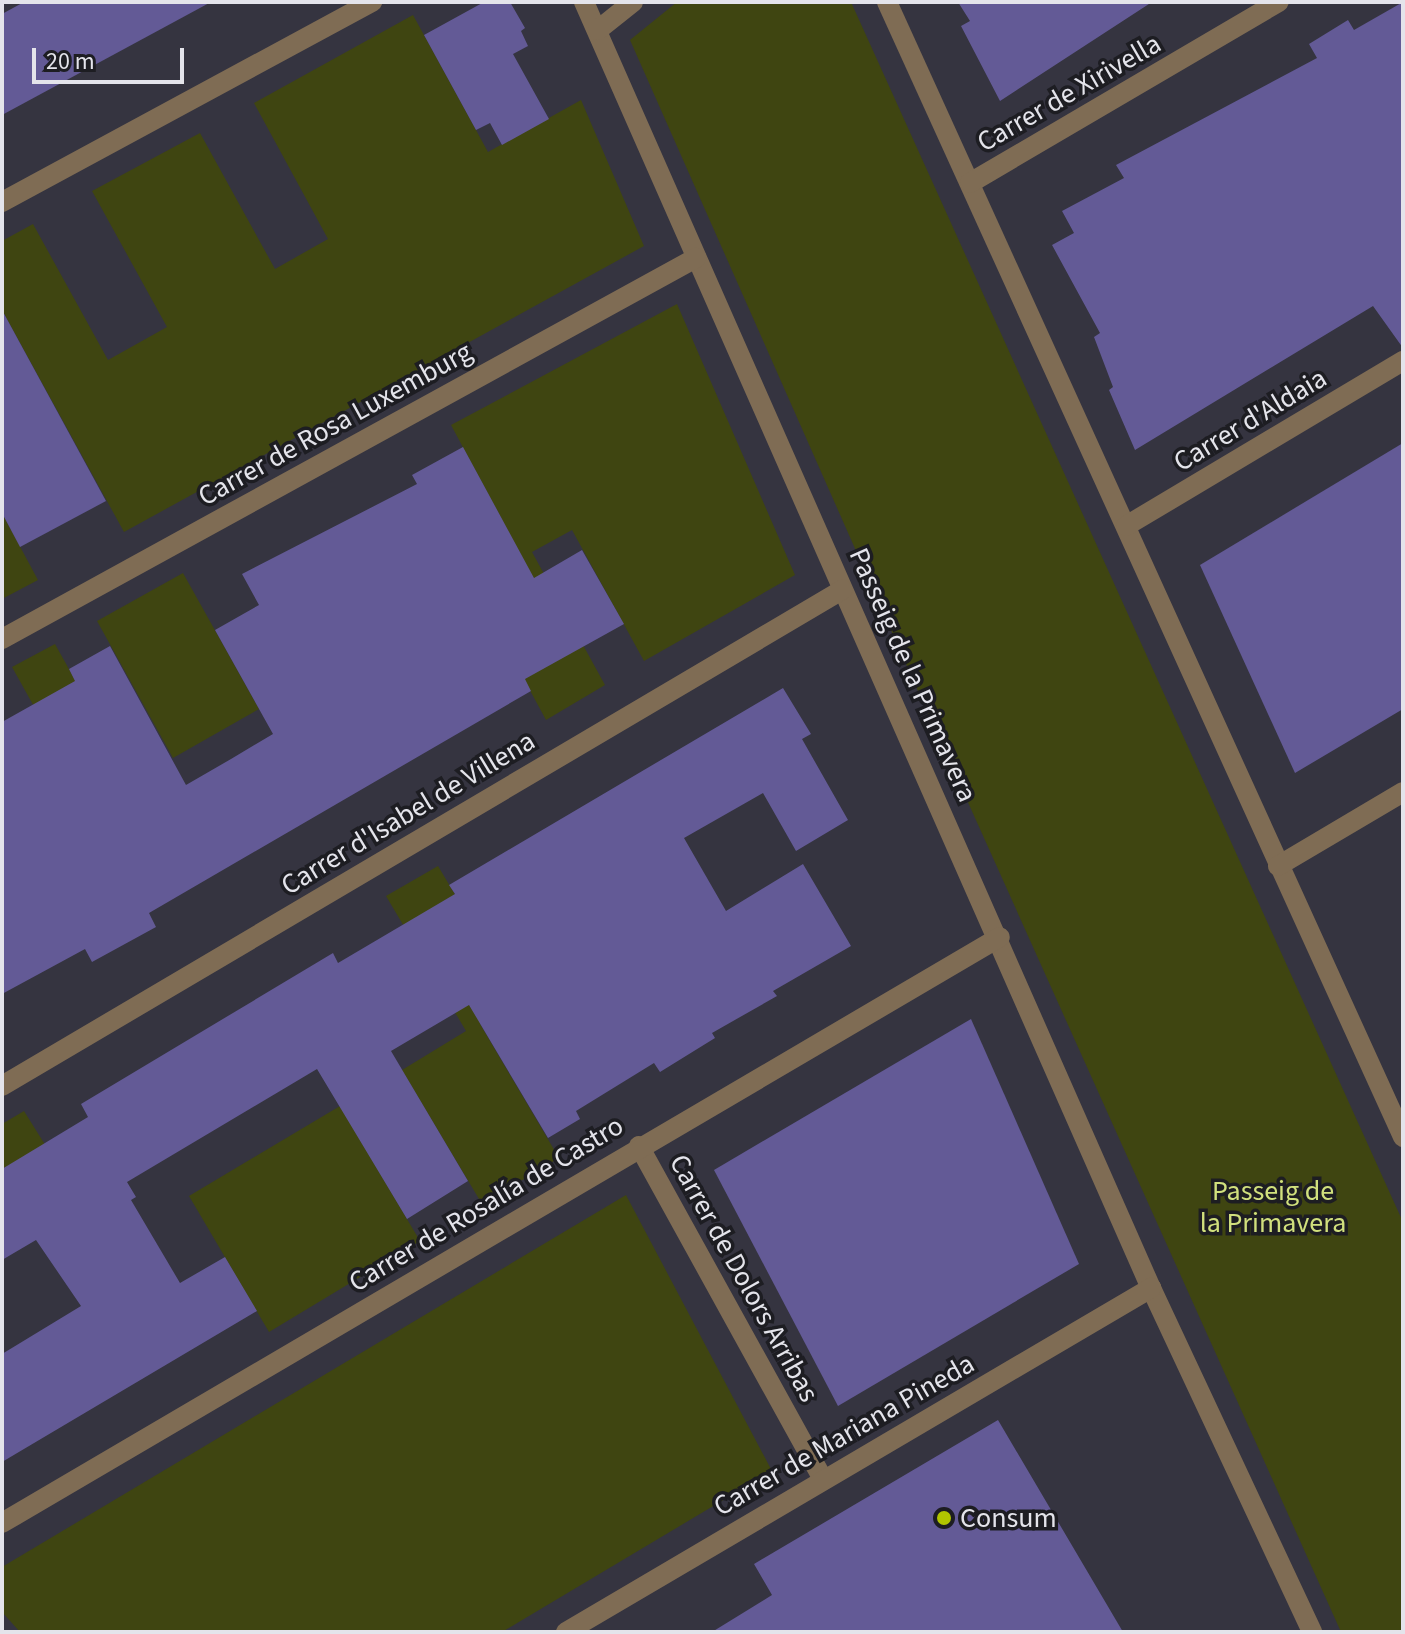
<!DOCTYPE html>
<html>
<head>
<meta charset="utf-8">
<style>
  body { margin:0 }
  #map { position:relative; width:1405px; height:1634px; overflow:hidden; background:#353440; font-family:"Source Sans 3",sans-serif }
  div>[style] { position:absolute }
  [style*='--x'] { left:calc(var(--x)*1px); top:calc(var(--y)*1px); width:calc(var(--w)*1px); rotate:calc(var(--a)*1deg) }
  .green>* { inset:0; background:#3f4511 }
  .building>* { inset:0; background:#635a96 }
  .street>* { height:20px; margin:-10px; padding:0 10px; transform-origin:10px; border-radius:10px; background:#7f6c54 }
  .dots>* { width:22px; height:22px; translate:-50% -50%; box-sizing:border-box; border:4px solid #1d1d22; border-radius:50% }
  span { translate:-50% -50%; white-space:nowrap; text-align:center; line-height:1.15; -webkit-text-stroke:7px #1d1d22; paint-order:stroke }
  .street-label { font-size:28px; color:#e4e4eb }
  .park-label { font-size:28px; color:#d1e07d }
  .poi-label { font-size:28px; color:#e4e4eb }
  .left { translate:0 -50%; text-align:left }
  .frame { position:absolute; inset:0; border:4px solid #e4e4eb; pointer-events:none }
  .scale { position:absolute; left:32px; top:48px; width:152px; height:36px; box-sizing:border-box; border:4px solid #e4e4eb; border-top:0; padding-left:10px; font-size:24px; line-height:28px; white-space:nowrap; color:#e4e4eb; -webkit-text-stroke:6px #1d1d22; paint-order:stroke }
</style>
</head>
<body>
<div id="map">
  <div class="green">
    <div style="clip-path:polygon(677px 2px,851px 2px,1403px 1222px,1403px 1632px,1341px 1632px,926px 709px,630px 40px)"></div>
    <div style="clip-path:polygon(413px 15px,488px 152px,581px 100px,644px 246px,124px 532px,2px 310px,2px 241px,33px 224px,108px 360px,167px 327px,92px 191px,200px 133px,275px 269px,328px 239px,254px 103px)"></div>
    <div style="clip-path:polygon(677px 304px,795px 575px,644px 661px,572px 530px,532px 552px,605px 685px,546px 720px,486px 609px,522px 557px,451px 425px)"></div>
    <div style="clip-path:polygon(2px 513px,38px 580px,2px 599px)"></div>
    <div style="clip-path:polygon(183px 573px,259px 709px,173px 758px,97px 621px)"></div>
    <div style="clip-path:polygon(55px 644px,132px 782px,90px 807px,12px 667px)"></div>
    <div style="clip-path:polygon(438px 866px,518px 1000px,480px 1024px,559px 1158px,482px 1204px,402px 1070px,466px 1031px,386px 896px)"></div>
    <div style="clip-path:polygon(340px 1106px,420px 1241px,269px 1332px,189px 1196px)"></div>
    <div style="clip-path:polygon(24px 1111px,44px 1143px,105px 1246px,2px 1174px,2px 1124px)"></div>
    <div style="clip-path:polygon(626px 1195px,772px 1471px,502px 1632px,20px 1632px,2px 1612px,2px 1567px)"></div>
  </div>
  <div class="building">
    <div style="clip-path:polygon(24px 2px,211px 2px,2px 115px,2px 14px)"></div>
    <div style="clip-path:polygon(484px 2px,510px 2px,525px 28px,521px 31px,528px 46px,513px 54px,549px 119px,502px 145px,490px 123px,476px 130px,424px 35px)"></div>
    <div style="clip-path:polygon(958px 2px,1152px 2px,1000px 101px,961px 26px,970px 21px)"></div>
    <div style="clip-path:polygon(1403px 2px,1403px 348px,1373px 306px,1135px 450px,1109px 390px,1113px 387px,1094px 337px,1100px 333px,1052px 245px,1074px 233px,1062px 211px,1124px 178px,1116px 165px,1317px 58px,1309px 44px,1348px 20px,1354px 30px)"></div>
    <div style="clip-path:polygon(2px 310px,106px 501px,20px 547px,2px 513px)"></div>
    <div style="clip-path:polygon(1403px 443px,1403px 709px,1295px 773px,1200px 565px)"></div>
    <div style="clip-path:polygon(463px 447px,534px 578px,582px 550px,624px 624px,525px 679px,531px 691px,149px 913px,156px 927px,92px 962px,85px 949px,2px 994px,2px 722px,75px 681px,69px 669px,110px 646px,186px 785px,231px 759px,273px 734px,215px 630px,259px 605px,242px 574px,417px 484px,412px 475px)"></div>
    <div style="clip-path:polygon(783px 688px,811px 734px,802px 739px,848px 820px,796px 851px,763px 793px,684px 838px,726px 911px,803px 864px,851px 946px,773px 991px,777px 996px,712px 1033px,715px 1038px,660px 1072px,654px 1063px,576px 1111px,580px 1119px,548px 1138px,469px 1005px,391px 1051px,468px 1181px,407px 1219px,317px 1069px,127px 1182px,136px 1197px,131px 1200px,180px 1283px,225px 1257px,257px 1311px,2px 1462px,2px 1354px,81px 1306px,36px 1240px,2px 1260px,2px 1169px,88px 1117px,81px 1104px,333px 953px,338px 963px,455px 894px,449px 885px)"></div>
    <div style="clip-path:polygon(971px 1019px,1079px 1264px,838px 1406px,714px 1170px)"></div>
    <div style="clip-path:polygon(998px 1420px,1123px 1632px,712px 1632px,772px 1595px,754px 1564px)"></div>
  </div>
  <div class="street">
    <div style="--x:584;--y:2;--w:1405;--a:66.21"></div>
    <div style="--x:1151;--y:1288;--w:380;--a:64.9"></div>
    <div style="--x:887;--y:2;--w:1247;--a:65.55"></div>
    <div style="--x:598;--y:30;--w:45;--a:-38.7"></div>
    <div style="--x:970;--y:183;--w:358;--a:-30.4"></div>
    <div style="--x:2;--y:202;--w:421;--a:-28.4"></div>
    <div style="--x:1126;--y:526;--w:322;--a:-30.8"></div>
    <div style="--x:2;--y:639;--w:792;--a:-28.77"></div>
    <div style="--x:1278;--y:866;--w:145;--a:-30.6"></div>
    <div style="--x:2;--y:1086;--w:976;--a:-30.56"></div>
    <div style="--x:639;--y:1146;--w:380;--a:61.1"></div>
    <div style="--x:2;--y:1523;--w:1157;--a:-30.42"></div>
    <div style="--x:566;--y:1632;--w:679;--a:-30.46"></div>
  </div>
  <div class="dots">
    <div style="left:944px;top:1518px;background:#b1c500"></div>
  </div>
  <div class="street-label">
    <span style="left:1069px;top:93px;rotate:-30deg">Carrer de Xirivella</span>
    <span style="left:1250px;top:420px;rotate:-31deg">Carrer d'Aldaia</span>
    <span style="left:335px;top:424px;rotate:-29deg">Carrer de Rosa Luxemburg</span>
    <span style="left:913px;top:675px;rotate:66deg">Passeig de la Primavera</span>
    <span style="left:408px;top:813px;rotate:-31deg">Carrer d'Isabel de Villena</span>
    <span style="left:486px;top:1204px;rotate:-31deg">Carrer de Rosalía de Castro</span>
    <span style="left:744px;top:1278px;rotate:61deg">Carrer de Dolors Arribas</span>
    <span style="left:844px;top:1435px;rotate:-30deg">Carrer de Mariana Pineda</span>
  </div>
  <div class="park-label">
    <span style="left:1273px;top:1207px">Passeig de<br>la Primavera</span>
  </div>
  <div class="poi-label">
    <span class="left" style="left:960px;top:1518px">Consum</span>
  </div>
  <div class="frame"></div>
  <div class="scale">20 m</div>
</div>
</body>
</html>
